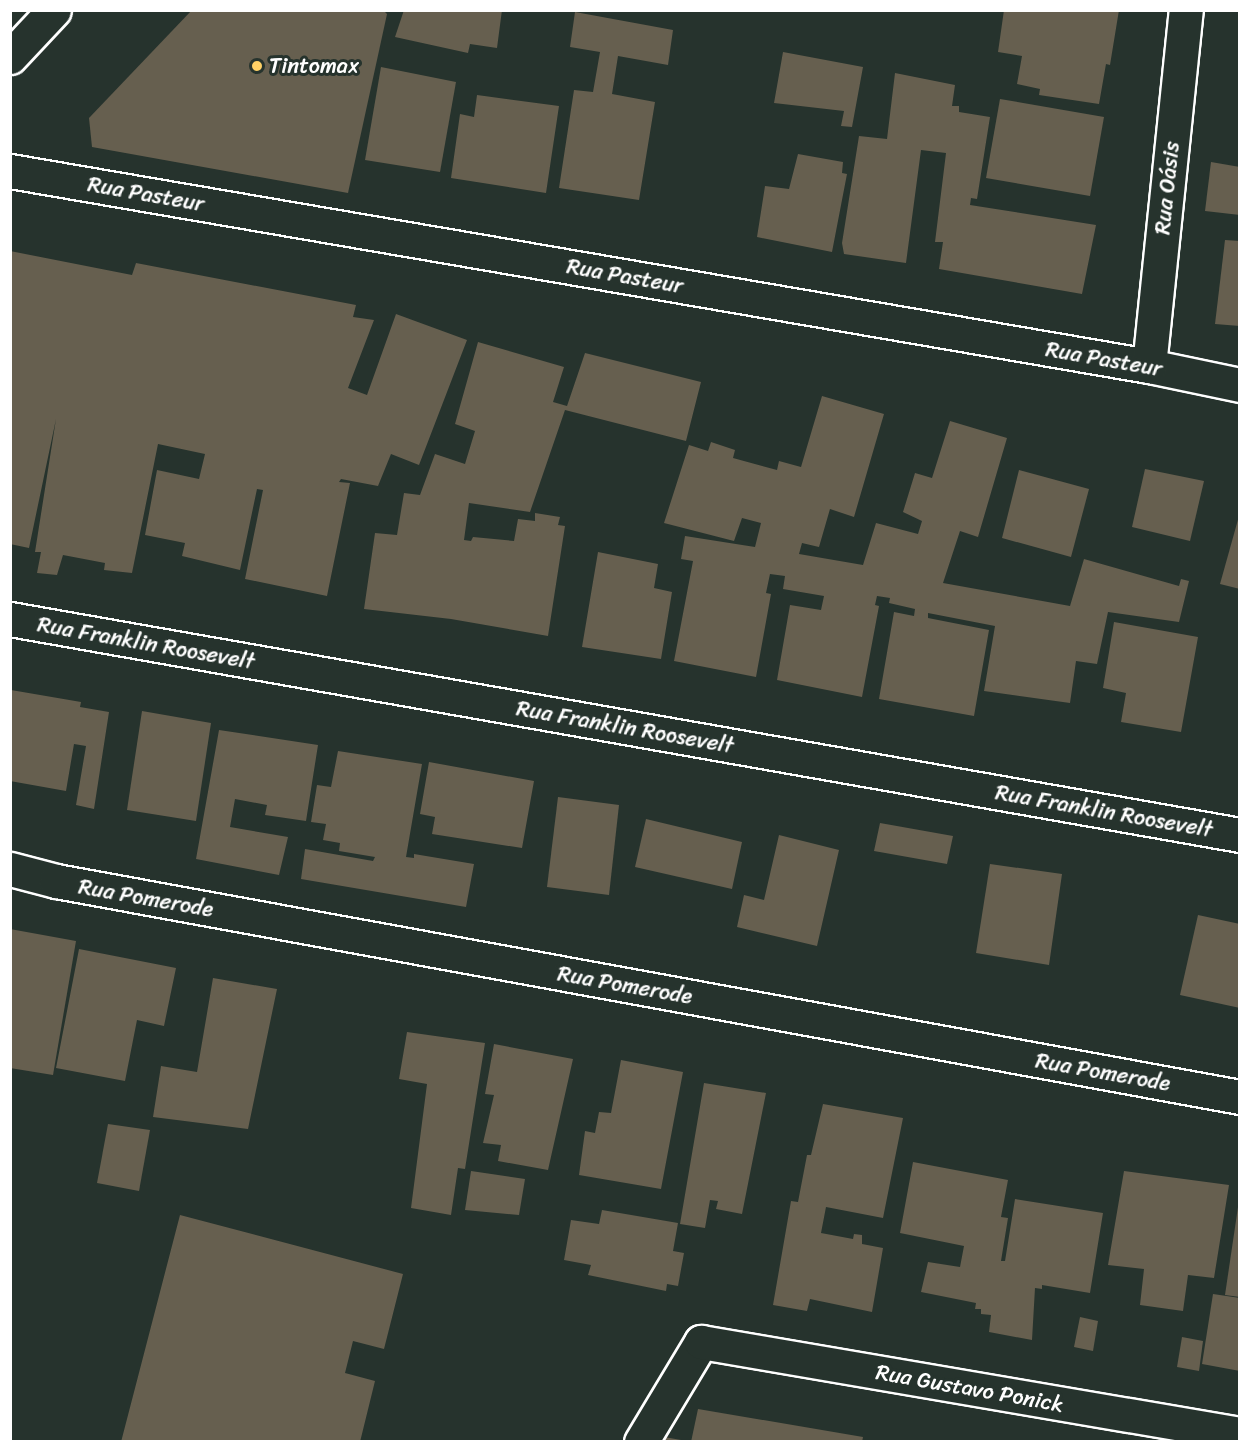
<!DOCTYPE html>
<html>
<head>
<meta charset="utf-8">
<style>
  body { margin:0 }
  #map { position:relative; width:1250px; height:1452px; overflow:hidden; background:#26332d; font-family:Sriracha,sans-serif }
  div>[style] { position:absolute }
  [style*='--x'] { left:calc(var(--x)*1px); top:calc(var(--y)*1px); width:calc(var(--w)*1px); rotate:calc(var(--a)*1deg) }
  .building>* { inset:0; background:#665f4f }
  .roads { filter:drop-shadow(2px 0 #fff) drop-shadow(-2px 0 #fff) drop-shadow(0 2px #fff) drop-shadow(0 -2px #fff) }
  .street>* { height:33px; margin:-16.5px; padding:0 16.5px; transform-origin:16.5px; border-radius:16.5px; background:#26332d }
  .primary>* { height:33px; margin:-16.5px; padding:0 16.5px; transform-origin:16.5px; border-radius:16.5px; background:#26332d }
  .dots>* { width:16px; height:16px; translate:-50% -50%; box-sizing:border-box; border:3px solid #26332d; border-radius:50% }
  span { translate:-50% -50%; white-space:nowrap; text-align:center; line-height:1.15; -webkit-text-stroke:6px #26332d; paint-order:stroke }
  .poi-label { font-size:22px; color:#fff }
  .left { translate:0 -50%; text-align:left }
  .street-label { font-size:22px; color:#fff }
  .frame { position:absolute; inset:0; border:12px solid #fff; pointer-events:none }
</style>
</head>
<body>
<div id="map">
  <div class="building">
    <div style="clip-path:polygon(192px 10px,383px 10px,387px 14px,348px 193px,92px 147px,89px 118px)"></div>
    <div style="clip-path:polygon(404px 10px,502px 10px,497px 48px,470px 44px,468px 53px,395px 37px)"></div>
    <div style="clip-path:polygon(1004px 10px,1119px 10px,1110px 65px,1106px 64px,1099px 104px,1039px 95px,1040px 89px,1017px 84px,1022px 56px,998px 52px)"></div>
    <div style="clip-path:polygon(575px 12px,673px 30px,668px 65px,618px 56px,612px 94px,655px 102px,639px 200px,559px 188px,574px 90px,593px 92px,600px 52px,570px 47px)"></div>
    <div style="clip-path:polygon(783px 52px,863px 67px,852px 127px,841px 126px,844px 111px,774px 103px)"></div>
    <div style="clip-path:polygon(381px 67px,456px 82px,440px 172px,365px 160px)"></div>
    <div style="clip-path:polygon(895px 73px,955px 85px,952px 106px,959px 106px,959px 112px,990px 117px,977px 199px,971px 198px,970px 205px,1096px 225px,1082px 294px,939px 269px,943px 242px,935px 242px,946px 153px,921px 150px,906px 263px,844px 254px,842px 243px,859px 136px,887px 139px)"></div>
    <div style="clip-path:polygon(477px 95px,559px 106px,546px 193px,451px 178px,460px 114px,474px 117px)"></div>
    <div style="clip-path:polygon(1000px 99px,1104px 117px,1090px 196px,986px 178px)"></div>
    <div style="clip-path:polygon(798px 154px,843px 162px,842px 173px,847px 174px,832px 252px,757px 237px,765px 186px,789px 189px)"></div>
    <div style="clip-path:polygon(1211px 162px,1240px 167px,1240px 215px,1205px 211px)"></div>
    <div style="clip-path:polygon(1225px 240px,1240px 241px,1240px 326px,1215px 324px)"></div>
    <div style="clip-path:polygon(10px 251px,132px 275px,136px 263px,356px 305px,353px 317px,374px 320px,348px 388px,367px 395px,396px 314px,467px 340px,419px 465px,391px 454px,378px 486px,341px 479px,339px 482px,350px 483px,327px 596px,245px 579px,263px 490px,257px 489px,240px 570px,182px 556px,185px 543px,145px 535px,157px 470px,199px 479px,205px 454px,158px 444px,132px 573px,104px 570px,105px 563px,63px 555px,57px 575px,37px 573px,41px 552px,35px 552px,56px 419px,29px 548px,10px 544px)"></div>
    <div style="clip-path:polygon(478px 342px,564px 367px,553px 402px,567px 406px,585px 353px,701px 382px,686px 441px,565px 410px,530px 512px,469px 503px,464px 540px,471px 541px,473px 537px,514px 541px,518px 519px,535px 521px,535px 513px,560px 517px,558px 525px,565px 526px,548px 636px,451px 619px,364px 609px,375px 533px,397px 535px,404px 493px,420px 495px,435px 454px,465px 464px,475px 431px,455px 424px)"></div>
    <div style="clip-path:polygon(822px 396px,884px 414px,854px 517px,830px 509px,819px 547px,802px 543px,799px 554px,863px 565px,876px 523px,918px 534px,922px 521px,903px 512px,915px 473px,932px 478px,950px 421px,1007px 438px,978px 537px,960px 531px,943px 583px,1070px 606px,1084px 559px,1179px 586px,1181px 579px,1189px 581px,1179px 622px,1108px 612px,1097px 664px,1076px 661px,1070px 703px,984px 691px,995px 626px,928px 613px,928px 618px,989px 630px,974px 716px,879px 699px,894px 612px,914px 616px,915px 609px,889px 603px,890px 598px,877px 596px,875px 605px,879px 606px,862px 697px,777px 680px,790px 605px,821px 610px,824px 596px,783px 589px,785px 576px,770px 574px,766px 593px,771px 594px,756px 677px,674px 661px,693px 561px,681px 559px,685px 536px,755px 547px,761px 523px,742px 518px,734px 541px,664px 523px,689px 445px,708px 451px,711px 442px,735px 450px,733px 458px,777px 470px,779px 461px,801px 467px)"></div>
    <div style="clip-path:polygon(1145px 469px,1204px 481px,1190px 541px,1132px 527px)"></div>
    <div style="clip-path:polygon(1019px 470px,1089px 489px,1071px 557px,1002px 538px)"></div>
    <div style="clip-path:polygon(1239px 516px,1240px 517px,1240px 589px,1220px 584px)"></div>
    <div style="clip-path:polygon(598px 552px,658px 564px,654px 588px,672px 592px,661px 659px,582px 647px)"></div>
    <div style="clip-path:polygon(1114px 622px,1198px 637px,1181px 732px,1121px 722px,1126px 693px,1103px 688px)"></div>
    <div style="clip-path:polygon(11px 690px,81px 702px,80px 707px,109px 712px,94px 809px,76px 805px,86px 746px,74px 744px,66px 791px,10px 781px)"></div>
    <div style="clip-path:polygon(142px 711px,211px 723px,196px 821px,127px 810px)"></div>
    <div style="clip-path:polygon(219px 730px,318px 745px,306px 821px,265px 815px,267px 805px,235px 799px,230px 827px,288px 837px,279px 875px,196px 859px)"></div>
    <div style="clip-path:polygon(338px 751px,422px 764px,406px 857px,414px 858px,414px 854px,474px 864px,466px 907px,301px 879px,305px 849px,373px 861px,375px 857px,339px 851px,340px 843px,323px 840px,326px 824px,311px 822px,317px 785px,331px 787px)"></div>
    <div style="clip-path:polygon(429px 762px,534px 781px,522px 848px,432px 834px,435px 817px,420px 814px)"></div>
    <div style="clip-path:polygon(558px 797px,619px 805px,609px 895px,547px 887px)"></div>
    <div style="clip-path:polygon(646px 819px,742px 842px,732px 889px,635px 867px)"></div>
    <div style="clip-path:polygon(880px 823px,953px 836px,947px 864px,874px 851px)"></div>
    <div style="clip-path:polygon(779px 835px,839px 850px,817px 946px,737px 927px,744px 895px,764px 900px)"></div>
    <div style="clip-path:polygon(990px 864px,1062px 874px,1049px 965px,976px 953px)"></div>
    <div style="clip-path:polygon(1198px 915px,1240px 924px,1240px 1008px,1180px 995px)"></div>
    <div style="clip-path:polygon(10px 929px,76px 941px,53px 1075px,10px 1068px)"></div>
    <div style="clip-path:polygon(79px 949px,176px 968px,164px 1026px,137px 1020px,125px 1081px,56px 1068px)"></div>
    <div style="clip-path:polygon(213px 978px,277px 989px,248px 1129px,153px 1117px,161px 1066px,197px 1072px)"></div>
    <div style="clip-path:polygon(407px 1032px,485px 1043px,465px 1169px,458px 1168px,451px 1215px,411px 1208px,427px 1084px,399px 1079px)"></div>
    <div style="clip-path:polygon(494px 1044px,573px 1059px,548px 1170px,498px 1161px,501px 1145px,483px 1143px,494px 1095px,485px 1094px)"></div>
    <div style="clip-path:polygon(621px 1060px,683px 1072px,661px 1189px,579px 1175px,585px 1131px,595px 1133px,599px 1112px,611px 1113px)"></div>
    <div style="clip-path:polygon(704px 1083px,766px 1093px,742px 1214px,716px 1209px,718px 1201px,710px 1200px,705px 1228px,680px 1224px)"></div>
    <div style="clip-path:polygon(823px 1104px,903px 1118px,883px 1218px,826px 1207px,821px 1233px,853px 1239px,854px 1234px,862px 1235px,862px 1244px,883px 1248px,872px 1312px,810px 1299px,807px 1311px,773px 1305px,791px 1201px,798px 1202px,807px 1155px,811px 1155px)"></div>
    <div style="clip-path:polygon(108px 1124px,150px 1130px,139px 1191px,97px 1183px)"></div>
    <div style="clip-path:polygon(913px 1162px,1008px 1180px,1001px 1217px,1008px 1218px,1001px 1261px,1005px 1261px,1015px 1199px,1103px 1213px,1090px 1293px,1042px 1285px,1042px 1289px,1035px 1288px,1032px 1340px,989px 1332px,991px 1315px,981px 1314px,981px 1309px,975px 1309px,976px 1303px,921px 1292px,928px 1262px,960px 1267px,964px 1246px,900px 1233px)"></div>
    <div style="clip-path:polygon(471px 1171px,525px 1179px,519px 1215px,465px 1210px)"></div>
    <div style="clip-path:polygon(1124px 1171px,1229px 1185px,1214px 1278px,1188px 1275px,1183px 1311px,1140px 1305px,1144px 1269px,1108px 1265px)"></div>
    <div style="clip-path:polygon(1238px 1207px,1240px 1207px,1240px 1297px,1225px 1295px)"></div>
    <div style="clip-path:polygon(602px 1210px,678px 1223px,673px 1251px,684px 1253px,678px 1286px,667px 1284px,666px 1291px,588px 1275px,591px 1265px,564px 1260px,571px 1220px,599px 1224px)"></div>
    <div style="clip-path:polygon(180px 1215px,403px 1274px,384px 1349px,353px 1341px,345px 1373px,375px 1381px,360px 1442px,121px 1442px)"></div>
    <div style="clip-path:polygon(1213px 1294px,1240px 1298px,1240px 1371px,1202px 1364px)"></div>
    <div style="clip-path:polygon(1080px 1317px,1098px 1321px,1093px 1351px,1074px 1347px)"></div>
    <div style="clip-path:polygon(1182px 1337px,1203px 1341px,1199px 1371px,1177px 1367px)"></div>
    <div style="clip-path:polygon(698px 1409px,863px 1437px,862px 1442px,691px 1442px)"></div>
    <div style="clip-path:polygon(664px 1437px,681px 1440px,681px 1442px,663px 1442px)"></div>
  </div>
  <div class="roads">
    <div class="street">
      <div style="--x:10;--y:171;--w:1156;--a:9.72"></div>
      <div style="--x:1149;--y:366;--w:93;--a:11.8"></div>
      <div style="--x:1149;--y:366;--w:358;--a:-84.1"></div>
      <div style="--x:10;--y:619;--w:1249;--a:9.96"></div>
      <div style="--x:10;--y:869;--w:48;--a:14.6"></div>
      <div style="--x:56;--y:881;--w:1204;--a:10.34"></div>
      <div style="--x:641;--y:1442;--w:117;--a:-59"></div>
      <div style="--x:701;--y:1342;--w:547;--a:9.69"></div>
    </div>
    <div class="primary">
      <div style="--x:10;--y:57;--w:64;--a:-46.9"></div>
    </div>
  </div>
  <div class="dots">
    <div style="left:257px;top:66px;background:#ffd166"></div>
  </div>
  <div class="poi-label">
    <span class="left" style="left:269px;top:66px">Tintomax</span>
  </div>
  <div class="street-label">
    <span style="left:1167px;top:188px;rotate:-84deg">Rua Oásis</span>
    <span style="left:146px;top:194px;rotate:10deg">Rua Pasteur</span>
    <span style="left:625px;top:276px;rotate:10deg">Rua Pasteur</span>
    <span style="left:1104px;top:359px;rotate:10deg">Rua Pasteur</span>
    <span style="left:146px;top:643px;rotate:10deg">Rua Franklin Roosevelt</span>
    <span style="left:625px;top:727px;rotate:10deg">Rua Franklin Roosevelt</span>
    <span style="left:1104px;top:811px;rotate:10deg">Rua Franklin Roosevelt</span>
    <span style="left:146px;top:898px;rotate:10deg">Rua Pomerode</span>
    <span style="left:625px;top:985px;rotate:10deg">Rua Pomerode</span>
    <span style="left:1103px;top:1072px;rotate:10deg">Rua Pomerode</span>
    <span style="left:970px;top:1388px;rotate:10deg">Rua Gustavo Ponick</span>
  </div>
  <div class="frame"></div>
</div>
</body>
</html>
